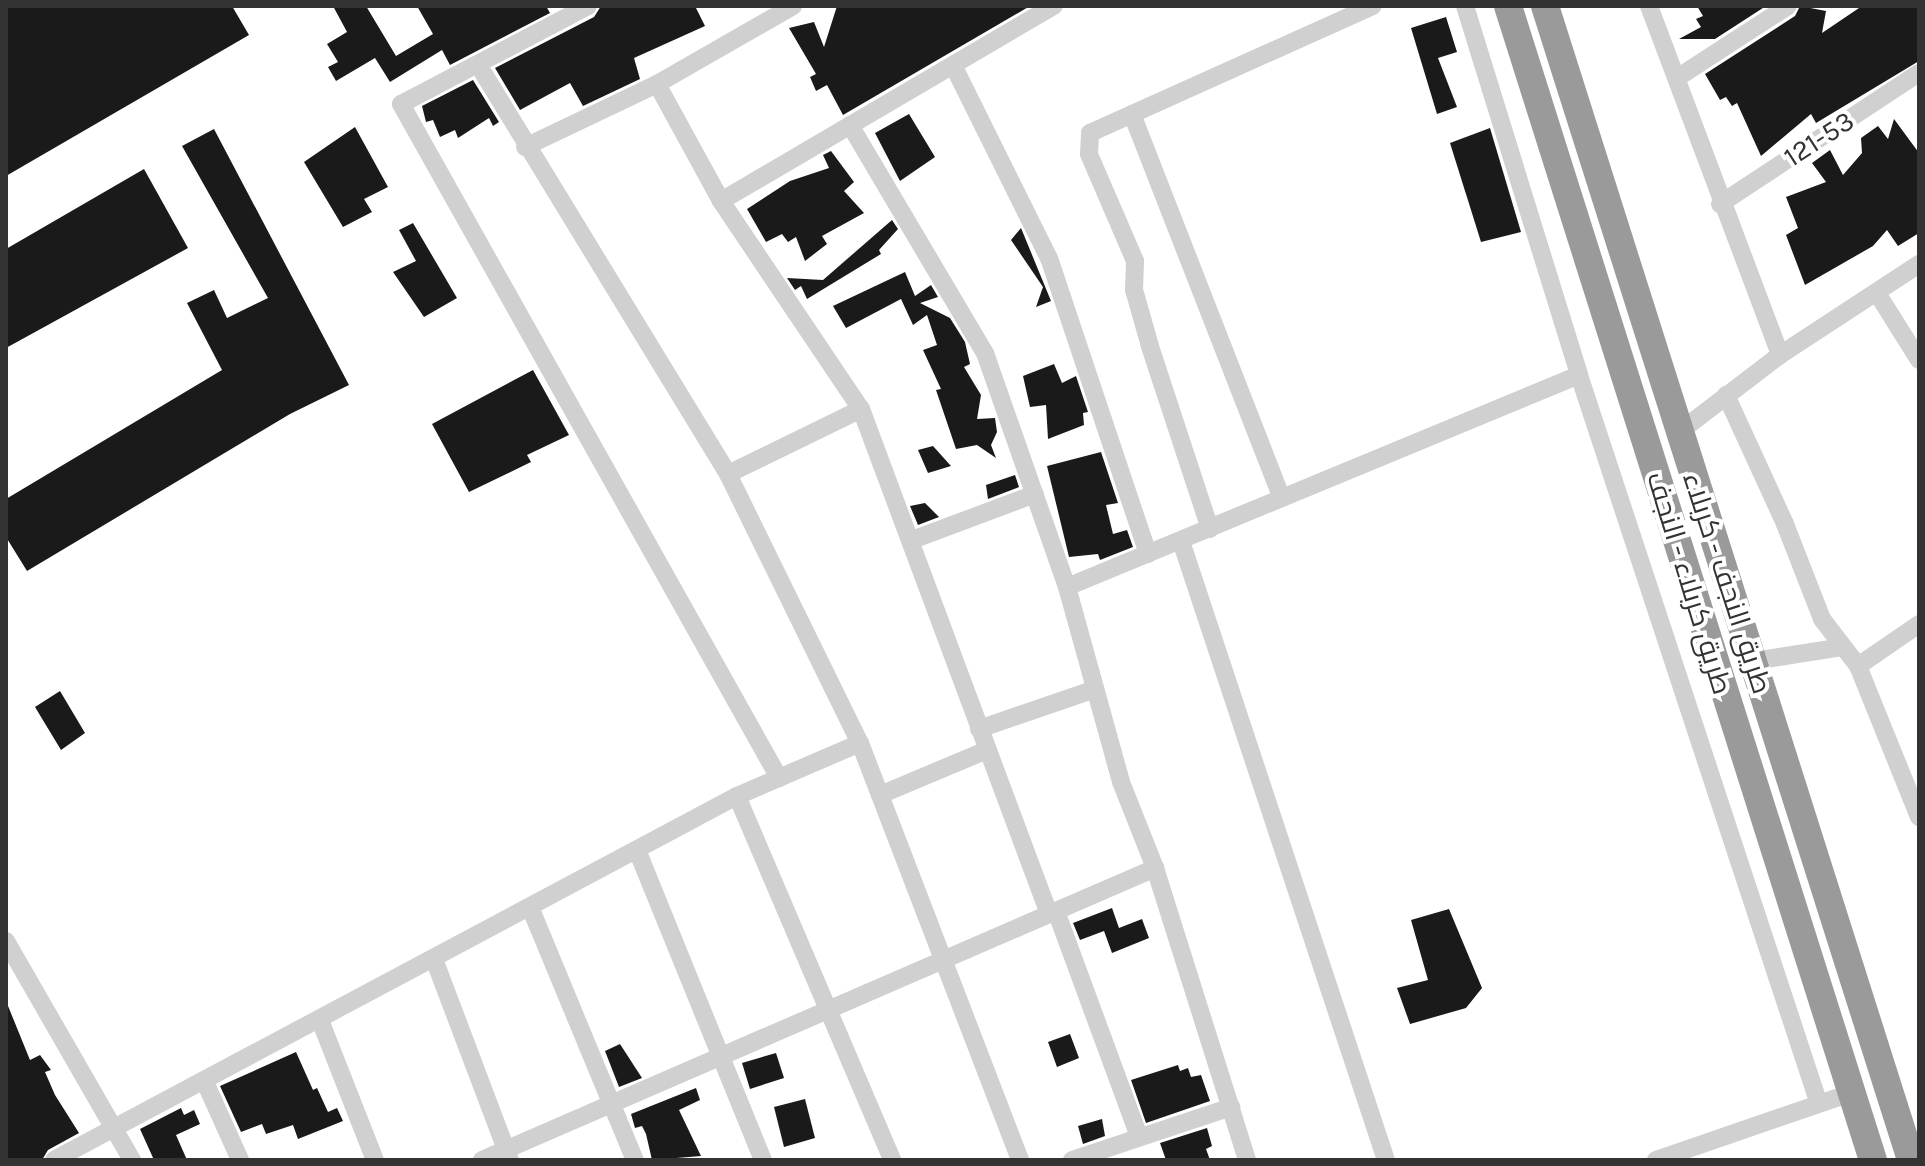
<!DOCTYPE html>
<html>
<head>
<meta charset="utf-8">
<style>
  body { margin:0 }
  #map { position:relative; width:1925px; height:1166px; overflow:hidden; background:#fff; font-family:Karla,Cairo,sans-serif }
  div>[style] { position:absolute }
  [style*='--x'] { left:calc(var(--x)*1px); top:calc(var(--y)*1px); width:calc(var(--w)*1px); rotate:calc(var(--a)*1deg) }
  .building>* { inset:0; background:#1a1a1a }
  .minor>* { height:18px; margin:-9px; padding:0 9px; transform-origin:9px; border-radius:9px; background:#d0d0d0 }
  .highway>* { height:28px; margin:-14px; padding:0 14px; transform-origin:14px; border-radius:14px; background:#9a9a9a }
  span { translate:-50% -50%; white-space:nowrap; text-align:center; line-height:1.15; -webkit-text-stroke:8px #fff; paint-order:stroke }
  .street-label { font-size:28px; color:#333 }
  .frame { position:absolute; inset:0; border:8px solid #333; pointer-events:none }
</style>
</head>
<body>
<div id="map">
  <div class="building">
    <div style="clip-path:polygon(6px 6px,232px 6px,249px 35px,6px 176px)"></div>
    <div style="clip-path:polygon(333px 6px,366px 6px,396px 56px,433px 34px,417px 6px,546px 6px,550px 13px,450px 65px,442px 50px,390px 82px,375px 58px,336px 81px,328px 67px,338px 62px,327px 44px,347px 32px)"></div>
    <div style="clip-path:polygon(601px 6px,695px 6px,705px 26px,634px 58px,640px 79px,583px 106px,570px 83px,520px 110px,495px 68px,594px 17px)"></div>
    <div style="clip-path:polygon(837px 6px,1030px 6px,843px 115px,827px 85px,816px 91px,810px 77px,816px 74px,789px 28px,814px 22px,824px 47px)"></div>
    <div style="clip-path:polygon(1697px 6px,1766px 6px,1715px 39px,1679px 39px,1701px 27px,1696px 19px,1703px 16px)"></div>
    <div style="clip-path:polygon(1800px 6px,1826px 11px,1822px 33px,1862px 6px,1919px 6px,1919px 61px,1816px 123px,1811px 114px,1761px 156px,1737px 103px,1732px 106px,1726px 97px,1720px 100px,1705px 74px,1795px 16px)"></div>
    <div style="clip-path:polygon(1446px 17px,1457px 52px,1438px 58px,1457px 107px,1437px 114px,1411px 28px)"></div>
    <div style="clip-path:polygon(473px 80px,499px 122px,493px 126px,489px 118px,458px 138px,455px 130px,440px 137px,433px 120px,426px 122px,422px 106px)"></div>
    <div style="clip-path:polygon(909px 114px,935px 157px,900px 181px,875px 133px)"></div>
    <div style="clip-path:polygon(1894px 119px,1919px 153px,1919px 233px,1898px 246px,1887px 230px,1873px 246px,1805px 285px,1786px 235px,1798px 228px,1786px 197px,1826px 182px,1812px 163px,1830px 150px,1843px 175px,1862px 153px,1861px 138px,1878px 126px,1888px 139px)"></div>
    <div style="clip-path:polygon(355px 127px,388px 187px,364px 199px,372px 212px,343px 227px,304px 162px)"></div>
    <div style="clip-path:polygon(1490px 128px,1521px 232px,1481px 242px,1450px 143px)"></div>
    <div style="clip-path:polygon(214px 129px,349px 385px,290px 414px,27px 571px,6px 537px,6px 499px,222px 370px,187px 303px,214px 290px,227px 318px,268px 298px,182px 146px)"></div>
    <div style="clip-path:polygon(831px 151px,854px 182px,844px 191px,864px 213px,822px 236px,827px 244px,805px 261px,796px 237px,788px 242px,782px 234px,766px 242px,747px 209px,790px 181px,829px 168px,823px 155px)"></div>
    <div style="clip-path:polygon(144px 169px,188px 248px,6px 348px,6px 249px)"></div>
    <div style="clip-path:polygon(892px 220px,898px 229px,879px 250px,881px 254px,807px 299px,801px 286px,795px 290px,787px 278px,823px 280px)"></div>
    <div style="clip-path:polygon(413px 223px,457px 298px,424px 317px,393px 272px,416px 261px,399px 230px)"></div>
    <div style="clip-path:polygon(1021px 228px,1051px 301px,1036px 307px,1043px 287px,1011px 240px)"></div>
    <div style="clip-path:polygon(905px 272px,915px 296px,931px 285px,938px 297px,920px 303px,950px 318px,965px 342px,970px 364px,964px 367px,981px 395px,977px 419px,995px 418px,997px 432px,991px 445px,996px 458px,977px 445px,956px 449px,936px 390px,941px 389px,923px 350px,937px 345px,927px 315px,913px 325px,901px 299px,846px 328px,833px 306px)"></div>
    <div style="clip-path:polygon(1054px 364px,1062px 383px,1076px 376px,1088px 412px,1083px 413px,1084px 425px,1048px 439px,1046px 405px,1030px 407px,1023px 376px)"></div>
    <div style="clip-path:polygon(533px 370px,569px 435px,527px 455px,531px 462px,469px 492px,432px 424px)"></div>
    <div style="clip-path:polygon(933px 446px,951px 466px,928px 473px,918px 450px)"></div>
    <div style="clip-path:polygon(1101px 452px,1118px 503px,1106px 505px,1113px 534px,1127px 530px,1133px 547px,1100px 560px,1098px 554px,1069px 557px,1047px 466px)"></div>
    <div style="clip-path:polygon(1015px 475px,1019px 487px,988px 499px,986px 485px)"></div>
    <div style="clip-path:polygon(925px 503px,939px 517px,918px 525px,910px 506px)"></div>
    <div style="clip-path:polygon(60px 691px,85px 733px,61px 750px,35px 707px)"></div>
    <div style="clip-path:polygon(1112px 908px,1119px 928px,1142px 919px,1149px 938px,1112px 953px,1104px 931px,1080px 940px,1073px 923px)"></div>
    <div style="clip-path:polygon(1449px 909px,1482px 988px,1466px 1008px,1410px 1024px,1397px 988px,1428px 980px,1411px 920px)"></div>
    <div style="clip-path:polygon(6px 1001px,30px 1060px,40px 1055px,51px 1070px,45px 1072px,55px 1095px,79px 1133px,48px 1150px,42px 1160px,6px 1160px)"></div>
    <div style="clip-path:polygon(1070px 1034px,1079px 1058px,1057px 1067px,1048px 1042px)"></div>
    <div style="clip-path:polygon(620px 1044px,642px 1078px,619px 1087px,605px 1051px)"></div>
    <div style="clip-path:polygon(296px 1052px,313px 1090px,317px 1088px,328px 1112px,337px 1108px,343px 1121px,298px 1139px,293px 1125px,266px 1134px,262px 1124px,241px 1132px,220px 1086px)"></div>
    <div style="clip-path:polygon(776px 1053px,784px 1078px,750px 1089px,742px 1063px)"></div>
    <div style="clip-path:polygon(1178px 1065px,1180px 1071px,1188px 1068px,1191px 1077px,1201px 1075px,1210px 1101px,1146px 1123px,1131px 1080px)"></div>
    <div style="clip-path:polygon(696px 1088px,700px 1100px,679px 1110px,701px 1156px,652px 1160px,646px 1134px,642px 1126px,635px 1128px,631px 1114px)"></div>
    <div style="clip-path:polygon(805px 1099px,815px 1138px,784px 1147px,774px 1107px)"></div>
    <div style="clip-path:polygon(181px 1108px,184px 1115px,194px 1110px,200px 1124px,176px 1135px,187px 1160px,154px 1160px,140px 1129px)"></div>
    <div style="clip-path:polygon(1102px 1119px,1105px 1136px,1083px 1144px,1078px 1126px)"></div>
    <div style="clip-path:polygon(1207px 1128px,1212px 1146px,1206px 1149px,1210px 1160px,1166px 1160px,1160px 1143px)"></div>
  </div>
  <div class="minor">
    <div style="--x:588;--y:6;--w:211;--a:152.3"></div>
    <div style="--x:401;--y:104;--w:773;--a:60.71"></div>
    <div style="--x:1465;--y:6;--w:386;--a:72.8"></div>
    <div style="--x:1579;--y:375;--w:767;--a:71.78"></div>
    <div style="--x:1649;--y:6;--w:373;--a:69.4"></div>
    <div style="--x:953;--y:65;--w:216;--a:63.6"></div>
    <div style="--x:1049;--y:258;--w:312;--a:71.5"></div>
    <div style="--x:479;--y:66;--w:478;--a:58.6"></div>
    <div style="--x:728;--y:474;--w:300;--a:63.9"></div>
    <div style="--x:860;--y:743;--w:447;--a:69"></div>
    <div style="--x:1677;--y:78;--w:132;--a:-33"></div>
    <div style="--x:657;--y:84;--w:133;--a:61.3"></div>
    <div style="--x:721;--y:201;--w:251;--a:56.1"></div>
    <div style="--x:861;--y:409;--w:539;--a:69.58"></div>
    <div style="--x:1132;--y:114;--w:411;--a:68.7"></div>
    <div style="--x:850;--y:125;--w:265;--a:59.4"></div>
    <div style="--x:985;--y:353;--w:248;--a:70.7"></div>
    <div style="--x:1067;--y:587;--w:202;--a:74.5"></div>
    <div style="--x:1121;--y:782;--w:92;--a:68.4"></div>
    <div style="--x:1155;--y:868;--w:306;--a:72.5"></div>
    <div style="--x:525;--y:147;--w:146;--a:-25.5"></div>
    <div style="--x:657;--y:84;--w:157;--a:-29.8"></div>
    <div style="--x:721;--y:201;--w:386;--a:-30.4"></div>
    <div style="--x:1720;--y:204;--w:238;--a:-33.4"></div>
    <div style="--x:1877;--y:293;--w:79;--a:57.9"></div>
    <div style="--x:1726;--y:395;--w:142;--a:65.4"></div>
    <div style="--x:1785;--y:524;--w:102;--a:68.7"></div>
    <div style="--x:1822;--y:619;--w:59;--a:52.5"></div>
    <div style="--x:1858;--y:666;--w:163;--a:68"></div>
    <div style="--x:1678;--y:433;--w:128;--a:-37.4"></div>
    <div style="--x:1780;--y:355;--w:166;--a:-33.2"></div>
    <div style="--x:728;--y:474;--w:148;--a:-26"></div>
    <div style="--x:1210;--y:529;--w:193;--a:-108.2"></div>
    <div style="--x:1150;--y:346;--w:58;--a:-105.9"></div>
    <div style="--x:1134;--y:290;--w:29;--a:-88"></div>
    <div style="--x:1135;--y:261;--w:116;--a:-113.3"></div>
    <div style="--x:1089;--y:154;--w:21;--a:-87"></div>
    <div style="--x:1090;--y:133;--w:310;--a:-24.2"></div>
    <div style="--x:912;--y:540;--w:131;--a:-20.5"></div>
    <div style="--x:1181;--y:541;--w:652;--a:71.68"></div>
    <div style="--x:1067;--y:587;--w:554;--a:-22.49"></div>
    <div style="--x:1753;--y:661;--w:90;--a:-8.9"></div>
    <div style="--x:1858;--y:666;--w:74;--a:-34.5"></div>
    <div style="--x:979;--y:729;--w:123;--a:-19"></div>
    <div style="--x:880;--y:795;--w:116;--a:-22.8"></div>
    <div style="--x:737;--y:796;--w:396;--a:66.9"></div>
    <div style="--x:637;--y:850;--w:335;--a:67.9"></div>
    <div style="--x:530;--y:907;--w:274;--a:67.5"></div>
    <div style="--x:1056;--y:911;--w:241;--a:69.8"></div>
    <div style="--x:6;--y:941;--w:253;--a:60.1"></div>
    <div style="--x:434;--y:959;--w:215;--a:69.3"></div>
    <div style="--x:320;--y:1020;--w:150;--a:68.6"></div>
    <div style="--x:205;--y:1082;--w:85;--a:65.8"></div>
    <div style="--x:54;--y:1160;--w:774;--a:-28.06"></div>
    <div style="--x:737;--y:796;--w:134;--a:-23.3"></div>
    <div style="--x:482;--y:1160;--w:734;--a:-23.45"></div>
    <div style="--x:1072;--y:1160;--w:168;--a:-18.4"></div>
    <div style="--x:1656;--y:1160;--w:206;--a:-19"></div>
  </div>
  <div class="highway">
    <div style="--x:1508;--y:6;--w:1210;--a:72.45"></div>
    <div style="--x:1545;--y:6;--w:1211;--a:72.4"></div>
  </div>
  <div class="street-label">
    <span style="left:1819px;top:139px;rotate:-33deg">121-53</span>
    <span style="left:1689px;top:583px;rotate:73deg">طريق کربلاء - النجف</span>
    <span style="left:1727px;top:583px;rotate:72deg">طريق النجف - کربلاء</span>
  </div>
  <div class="frame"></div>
</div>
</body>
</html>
